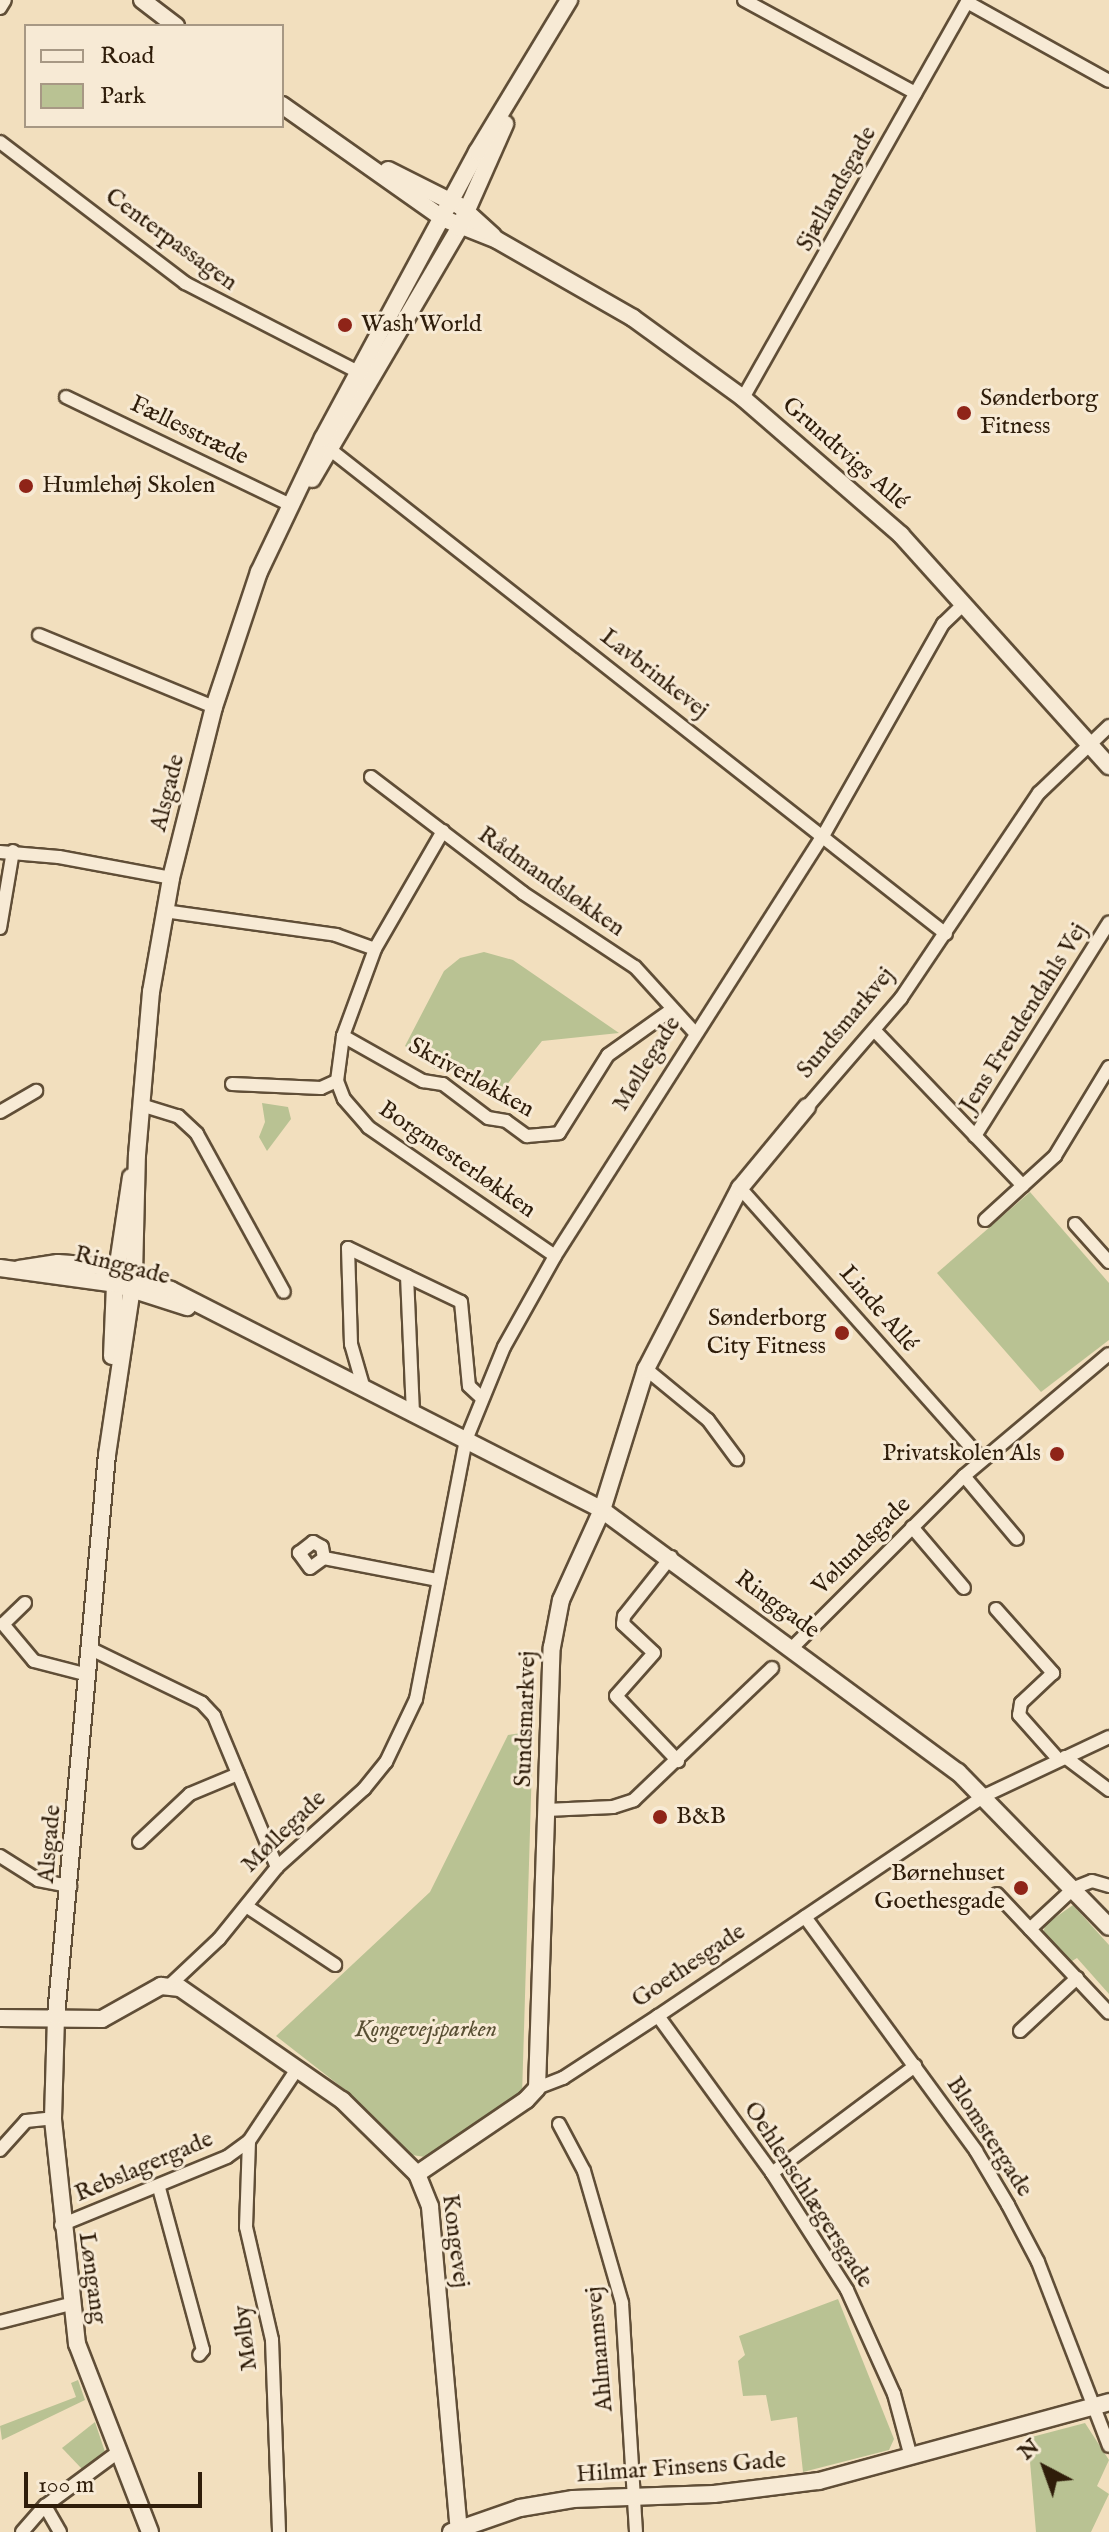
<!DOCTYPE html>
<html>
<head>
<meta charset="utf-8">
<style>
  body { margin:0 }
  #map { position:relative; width:1109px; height:2532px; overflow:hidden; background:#f2dfbe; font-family:"IM FELL English",serif }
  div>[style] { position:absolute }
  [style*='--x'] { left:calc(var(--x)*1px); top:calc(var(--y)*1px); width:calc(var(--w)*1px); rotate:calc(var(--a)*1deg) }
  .green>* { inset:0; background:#b9c293 }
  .roads { filter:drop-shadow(2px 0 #604e37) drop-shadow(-2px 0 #604e37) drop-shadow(0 2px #604e37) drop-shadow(0 -2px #604e37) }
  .minor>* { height:12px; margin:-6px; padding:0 6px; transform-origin:6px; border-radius:6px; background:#f7ead5 }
  .tertiary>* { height:16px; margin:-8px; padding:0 8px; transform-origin:8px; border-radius:8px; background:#f7ead5 }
  .dots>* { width:22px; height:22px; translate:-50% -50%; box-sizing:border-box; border:4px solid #f7ead5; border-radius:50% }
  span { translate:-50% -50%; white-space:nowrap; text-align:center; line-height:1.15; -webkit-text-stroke:6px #f7ead5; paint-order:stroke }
  .street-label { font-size:24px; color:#2f1d0a }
  .poi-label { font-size:24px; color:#2f1d0a }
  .left { translate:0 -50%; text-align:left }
  .right { translate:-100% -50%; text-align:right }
  .park-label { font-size:24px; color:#584f33; font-style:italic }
  .legend { position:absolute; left:24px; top:24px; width:260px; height:104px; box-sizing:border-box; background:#f7ead5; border:2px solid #a79884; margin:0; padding:10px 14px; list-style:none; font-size:24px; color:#2f1d0a }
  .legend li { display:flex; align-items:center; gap:16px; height:40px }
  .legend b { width:40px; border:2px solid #a79884 }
  .north { position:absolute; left:1005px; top:2428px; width:80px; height:80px; -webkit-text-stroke:6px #f7ead5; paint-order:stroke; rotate:319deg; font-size:22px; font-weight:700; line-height:32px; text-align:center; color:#2f1d0a }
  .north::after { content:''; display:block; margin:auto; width:28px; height:36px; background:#2f1d0a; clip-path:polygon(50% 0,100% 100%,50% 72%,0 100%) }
  .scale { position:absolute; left:24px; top:2472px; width:178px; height:36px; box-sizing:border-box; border:4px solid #2f1d0a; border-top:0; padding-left:10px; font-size:24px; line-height:28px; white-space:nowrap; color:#2f1d0a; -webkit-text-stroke:6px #f7ead5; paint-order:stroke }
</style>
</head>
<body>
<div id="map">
  <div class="green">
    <div style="clip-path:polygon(484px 952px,513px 960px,619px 1033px,542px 1041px,496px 1098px,445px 1066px,435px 1069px,405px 1046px,444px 971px,460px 958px)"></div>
    <div style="clip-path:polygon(262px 1103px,288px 1107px,291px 1119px,267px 1151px,259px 1137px,265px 1122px)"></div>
    <div style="clip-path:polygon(1030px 1192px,1109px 1283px,1109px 1340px,1041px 1392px,937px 1273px)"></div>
    <div style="clip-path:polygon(533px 1731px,522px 2096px,425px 2157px,412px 2155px,344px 2089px,276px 2036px,430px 1892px,508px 1735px)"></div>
    <div style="clip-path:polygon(1073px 1905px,1109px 1945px,1109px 1994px,1077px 1958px,1067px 1964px,1042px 1935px,1046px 1924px)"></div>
    <div style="clip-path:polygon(838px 2299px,894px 2439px,889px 2450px,803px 2472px,797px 2417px,771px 2421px,766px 2395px,743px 2396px,738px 2361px,745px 2355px,739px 2336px)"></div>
    <div style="clip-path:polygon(78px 2380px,85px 2400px,2px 2440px,0 2426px,76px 2397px,71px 2383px)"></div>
    <div style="clip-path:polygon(95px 2422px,105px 2452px,82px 2469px,62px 2448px)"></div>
    <div style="clip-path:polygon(1085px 2423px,1109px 2460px,1097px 2486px,1109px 2494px,1091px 2532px,1036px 2532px,1028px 2438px)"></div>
  </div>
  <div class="roads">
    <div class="minor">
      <div style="--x:744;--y:0;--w:195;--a:28.5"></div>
      <div style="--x:967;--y:2;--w:162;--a:29.1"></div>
      <div style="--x:0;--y:8;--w:9;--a:-58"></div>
      <div style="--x:0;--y:142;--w:233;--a:37.3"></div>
      <div style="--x:185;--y:283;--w:201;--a:27.2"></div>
      <div style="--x:66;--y:397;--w:251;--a:25.7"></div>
      <div style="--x:743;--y:398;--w:457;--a:-60.5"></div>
      <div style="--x:332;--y:451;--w:781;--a:38.19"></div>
      <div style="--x:39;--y:635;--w:189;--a:22.4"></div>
      <div style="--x:371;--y:777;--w:191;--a:37.3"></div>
      <div style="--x:523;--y:893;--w:134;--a:33.5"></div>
      <div style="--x:635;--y:967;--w:89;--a:47.7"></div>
      <div style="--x:443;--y:831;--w:136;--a:120"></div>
      <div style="--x:375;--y:949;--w:93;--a:110.2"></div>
      <div style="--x:343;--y:1036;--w:45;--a:97.6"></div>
      <div style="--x:337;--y:1081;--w:19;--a:69"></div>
      <div style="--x:344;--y:1099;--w:37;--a:49"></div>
      <div style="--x:368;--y:1127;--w:227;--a:34.6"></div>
      <div style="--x:0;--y:852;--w:59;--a:4.8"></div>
      <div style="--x:59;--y:857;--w:114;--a:10.6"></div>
      <div style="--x:164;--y:911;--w:174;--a:7.9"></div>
      <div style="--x:336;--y:935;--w:41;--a:19.7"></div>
      <div style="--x:0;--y:928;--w:78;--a:-80.4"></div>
      <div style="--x:875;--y:1031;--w:214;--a:46.3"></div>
      <div style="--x:343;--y:1036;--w:92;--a:29.4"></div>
      <div style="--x:423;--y:1081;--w:20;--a:9"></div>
      <div style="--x:443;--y:1084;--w:56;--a:37.1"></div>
      <div style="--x:488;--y:1118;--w:18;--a:9"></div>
      <div style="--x:506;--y:1121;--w:26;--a:36"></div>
      <div style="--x:527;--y:1136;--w:32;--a:-5"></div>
      <div style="--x:559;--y:1133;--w:92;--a:-57.9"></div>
      <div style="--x:608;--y:1055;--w:76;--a:-35.4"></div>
      <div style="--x:232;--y:1084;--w:89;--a:2.6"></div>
      <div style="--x:321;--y:1088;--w:17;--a:-24"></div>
      <div style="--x:141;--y:1105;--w:39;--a:17"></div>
      <div style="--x:178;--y:1116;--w:26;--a:43"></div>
      <div style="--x:197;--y:1134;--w:180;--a:61.2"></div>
      <div style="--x:807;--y:1107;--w:144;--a:-49.2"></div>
      <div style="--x:901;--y:998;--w:247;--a:-56.1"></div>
      <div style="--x:1039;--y:793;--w:97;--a:-43.7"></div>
      <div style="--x:0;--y:1112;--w:42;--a:-30.3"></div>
      <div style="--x:975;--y:1136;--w:252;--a:-57.9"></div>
      <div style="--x:740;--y:1188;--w:364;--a:48.3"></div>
      <div style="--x:985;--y:1220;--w:95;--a:-42.4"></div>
      <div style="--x:1055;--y:1156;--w:104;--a:-58.8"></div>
      <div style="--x:1075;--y:1224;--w:51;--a:48.2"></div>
      <div style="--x:407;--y:1276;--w:138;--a:87.5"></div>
      <div style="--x:646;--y:1369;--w:80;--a:39.4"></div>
      <div style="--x:708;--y:1420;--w:49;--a:53.4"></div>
      <div style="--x:364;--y:1389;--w:47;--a:-106.1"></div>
      <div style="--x:351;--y:1344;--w:96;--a:-91.8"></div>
      <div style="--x:348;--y:1248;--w:125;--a:25.5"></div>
      <div style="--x:461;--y:1302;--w:84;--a:84.6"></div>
      <div style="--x:469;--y:1386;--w:18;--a:43"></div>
      <div style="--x:964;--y:1476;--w:82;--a:49.9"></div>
      <div style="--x:912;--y:1527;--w:80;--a:49.6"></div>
      <div style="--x:671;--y:1557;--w:75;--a:128.5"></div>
      <div style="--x:624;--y:1616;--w:8;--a:97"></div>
      <div style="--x:623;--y:1624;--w:42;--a:43.1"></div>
      <div style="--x:654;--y:1653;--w:57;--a:131.5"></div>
      <div style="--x:616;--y:1696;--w:90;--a:46.4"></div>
      <div style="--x:324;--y:1558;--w:17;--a:144"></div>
      <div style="--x:310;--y:1568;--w:19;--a:-126"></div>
      <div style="--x:299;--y:1553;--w:18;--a:-38"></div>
      <div style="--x:313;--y:1542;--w:10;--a:29"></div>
      <div style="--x:322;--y:1547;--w:11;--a:80"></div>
      <div style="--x:324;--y:1558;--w:115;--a:11"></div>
      <div style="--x:25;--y:1603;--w:30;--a:136"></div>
      <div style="--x:3;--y:1624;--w:48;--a:50"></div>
      <div style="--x:34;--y:1661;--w:56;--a:14.5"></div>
      <div style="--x:996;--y:1609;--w:86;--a:48.3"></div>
      <div style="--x:1053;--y:1673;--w:44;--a:136.8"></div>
      <div style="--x:1021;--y:1703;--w:12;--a:99"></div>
      <div style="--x:1019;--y:1715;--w:60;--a:48.4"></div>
      <div style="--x:793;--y:1647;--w:242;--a:-45"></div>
      <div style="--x:964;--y:1476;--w:189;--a:-40.1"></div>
      <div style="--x:91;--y:1649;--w:123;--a:25.9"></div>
      <div style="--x:202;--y:1703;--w:18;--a:47"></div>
      <div style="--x:214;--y:1716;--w:164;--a:67.4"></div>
      <div style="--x:1065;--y:1757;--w:55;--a:36.9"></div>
      <div style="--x:546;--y:1810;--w:67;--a:-2.6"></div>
      <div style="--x:613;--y:1807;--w:22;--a:-18"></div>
      <div style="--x:634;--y:1800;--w:191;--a:-43.7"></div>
      <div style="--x:139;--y:1842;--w:70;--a:-43.3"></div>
      <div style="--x:190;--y:1794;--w:52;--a:-22.6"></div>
      <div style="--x:0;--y:1856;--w:45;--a:32.3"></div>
      <div style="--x:38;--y:1880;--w:33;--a:11"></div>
      <div style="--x:997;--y:1894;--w:163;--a:46.7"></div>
      <div style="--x:246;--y:1906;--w:107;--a:33.5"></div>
      <div style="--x:805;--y:1917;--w:290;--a:53.8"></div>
      <div style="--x:976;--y:2151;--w:63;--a:59.3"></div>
      <div style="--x:1008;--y:2205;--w:64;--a:62.2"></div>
      <div style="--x:1038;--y:2262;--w:197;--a:68.9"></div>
      <div style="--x:1030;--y:1929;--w:60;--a:-43"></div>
      <div style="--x:1074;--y:1888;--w:19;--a:-21"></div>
      <div style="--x:1092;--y:1881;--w:18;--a:16"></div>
      <div style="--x:170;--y:1985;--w:67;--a:-43.2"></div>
      <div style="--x:219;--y:1939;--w:92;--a:-51.1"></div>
      <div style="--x:277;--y:1867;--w:117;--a:-41.9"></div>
      <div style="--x:364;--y:1789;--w:35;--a:-51"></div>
      <div style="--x:386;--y:1762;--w:70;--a:-64.5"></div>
      <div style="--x:416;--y:1699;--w:264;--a:-79.1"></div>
      <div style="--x:466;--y:1440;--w:100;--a:-67.8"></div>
      <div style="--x:504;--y:1347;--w:104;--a:-60.7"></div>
      <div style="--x:555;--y:1256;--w:498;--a:-57.5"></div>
      <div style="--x:823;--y:836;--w:244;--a:-60.5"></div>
      <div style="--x:943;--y:624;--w:29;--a:-44"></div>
      <div style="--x:658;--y:2016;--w:194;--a:54"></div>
      <div style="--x:772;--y:2173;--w:139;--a:57.3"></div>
      <div style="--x:847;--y:2290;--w:114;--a:65.7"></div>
      <div style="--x:894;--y:2394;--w:65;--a:74.9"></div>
      <div style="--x:1020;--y:2031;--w:78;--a:-42.9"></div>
      <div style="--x:537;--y:2088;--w:28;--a:-21"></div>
      <div style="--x:563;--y:2078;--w:113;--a:-33.1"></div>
      <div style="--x:658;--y:2016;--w:396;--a:-34"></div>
      <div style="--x:986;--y:1795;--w:136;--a:-25.2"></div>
      <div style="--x:559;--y:2124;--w:53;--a:62"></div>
      <div style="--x:584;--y:2171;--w:137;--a:73.9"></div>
      <div style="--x:622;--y:2303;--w:229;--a:86.5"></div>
      <div style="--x:249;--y:2141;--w:86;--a:92"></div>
      <div style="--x:246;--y:2227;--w:116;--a:77"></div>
      <div style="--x:272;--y:2340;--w:192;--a:87.9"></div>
      <div style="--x:0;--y:2150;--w:39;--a:-48"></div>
      <div style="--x:26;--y:2121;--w:27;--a:-6"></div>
      <div style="--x:772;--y:2173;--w:179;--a:-36.8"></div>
      <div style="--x:159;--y:2188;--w:168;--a:74.8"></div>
      <div style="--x:203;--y:2350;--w:6;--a:129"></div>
      <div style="--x:61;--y:2225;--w:179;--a:-22.3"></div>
      <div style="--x:227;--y:2157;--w:27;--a:-36"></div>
      <div style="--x:249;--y:2141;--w:87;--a:-56.3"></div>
      <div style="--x:0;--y:2322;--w:72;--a:-14.4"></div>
      <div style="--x:22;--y:2532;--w:35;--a:-49"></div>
      <div style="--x:60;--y:2532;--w:30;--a:-120"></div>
      <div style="--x:45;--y:2506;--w:89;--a:-36.4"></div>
    </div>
    <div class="tertiary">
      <div style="--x:142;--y:0;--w:43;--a:37.4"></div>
      <div style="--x:282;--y:105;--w:196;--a:35.2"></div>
      <div style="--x:442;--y:218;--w:59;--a:21.8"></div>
      <div style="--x:497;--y:240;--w:157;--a:29.8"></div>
      <div style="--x:633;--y:318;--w:136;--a:36"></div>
      <div style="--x:743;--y:398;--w:209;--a:40.9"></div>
      <div style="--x:901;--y:535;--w:311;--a:48"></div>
      <div style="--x:388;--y:170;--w:80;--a:26.6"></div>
      <div style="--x:460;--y:206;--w:45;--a:42.3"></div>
      <div style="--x:312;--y:479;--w:291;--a:-59.6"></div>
      <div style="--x:459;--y:228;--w:114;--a:-66.1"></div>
      <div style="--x:0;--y:1268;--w:116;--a:7.9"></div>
      <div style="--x:115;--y:1284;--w:76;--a:17.7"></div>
      <div style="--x:19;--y:1269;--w:39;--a:-9"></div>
      <div style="--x:58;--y:1263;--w:41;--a:4.2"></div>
      <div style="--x:99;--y:1266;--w:76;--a:18.4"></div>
      <div style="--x:171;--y:1290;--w:484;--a:27"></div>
      <div style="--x:602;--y:1510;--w:442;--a:36.4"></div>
      <div style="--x:958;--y:1772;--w:216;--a:45.7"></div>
      <div style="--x:112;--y:1356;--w:72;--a:-87.6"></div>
      <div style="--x:115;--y:1284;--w:108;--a:-81.5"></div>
      <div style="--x:0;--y:2018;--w:102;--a:0.6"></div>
      <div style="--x:102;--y:2019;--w:68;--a:-29.2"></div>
      <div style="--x:161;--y:1986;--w:19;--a:6"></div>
      <div style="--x:180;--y:1988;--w:197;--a:34.7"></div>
      <div style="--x:342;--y:2100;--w:105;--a:44.6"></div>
      <div style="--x:417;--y:2174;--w:35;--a:68"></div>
      <div style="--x:430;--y:2207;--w:326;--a:84.9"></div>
      <div style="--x:417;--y:2174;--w:132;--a:-34.2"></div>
      <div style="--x:526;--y:2100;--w:16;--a:-47"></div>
      <div style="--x:537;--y:2088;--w:441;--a:-88.1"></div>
      <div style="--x:552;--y:1647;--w:48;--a:-79.2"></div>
      <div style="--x:561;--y:1600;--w:99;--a:-65.5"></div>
      <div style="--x:602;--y:1510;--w:148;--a:-72.7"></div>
      <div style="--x:646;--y:1369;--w:204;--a:-62.6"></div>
      <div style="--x:740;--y:1188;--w:105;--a:-50.4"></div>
      <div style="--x:150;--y:2532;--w:202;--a:-111.2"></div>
      <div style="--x:77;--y:2344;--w:227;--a:-96.1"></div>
      <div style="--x:53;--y:2118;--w:102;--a:-88.3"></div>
      <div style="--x:56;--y:2016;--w:563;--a:-84.81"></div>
      <div style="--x:107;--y:1455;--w:182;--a:-81.5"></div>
      <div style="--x:134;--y:1275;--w:120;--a:-88.6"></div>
      <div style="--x:137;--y:1155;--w:164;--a:-85.1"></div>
      <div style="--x:151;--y:992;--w:116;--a:-80"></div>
      <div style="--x:171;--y:878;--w:176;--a:-75.9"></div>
      <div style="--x:214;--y:707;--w:142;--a:-71.6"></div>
      <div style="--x:259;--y:572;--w:148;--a:-64.5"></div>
      <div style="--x:323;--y:438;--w:325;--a:-61.7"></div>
      <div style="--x:477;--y:152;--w:178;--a:-58.8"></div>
      <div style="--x:451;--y:2532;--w:73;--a:-19.2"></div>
      <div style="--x:520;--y:2508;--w:54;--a:-9.6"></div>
      <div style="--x:573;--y:2499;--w:141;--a:-2"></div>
      <div style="--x:714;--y:2494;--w:106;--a:-7.1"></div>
      <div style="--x:819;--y:2481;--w:301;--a:-15.2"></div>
    </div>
  </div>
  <div class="dots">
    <div style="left:345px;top:325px;background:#8f2418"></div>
    <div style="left:964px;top:413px;background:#8f2418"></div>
    <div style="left:26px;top:486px;background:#8f2418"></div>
    <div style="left:842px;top:1333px;background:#8f2418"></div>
    <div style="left:1057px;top:1454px;background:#8f2418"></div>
    <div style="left:660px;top:1817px;background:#8f2418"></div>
    <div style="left:1021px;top:1888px;background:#8f2418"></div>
  </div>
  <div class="street-label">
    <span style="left:837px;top:189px;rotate:-61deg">Sjællandsgade</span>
    <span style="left:171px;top:240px;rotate:36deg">Centerpassagen</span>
    <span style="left:189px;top:431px;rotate:26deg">Fællesstræde</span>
    <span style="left:845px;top:454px;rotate:41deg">Grundtvigs Allé</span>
    <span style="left:654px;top:674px;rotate:38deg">Lavbrinkevej</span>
    <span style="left:168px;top:793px;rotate:-76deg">Alsgade</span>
    <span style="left:551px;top:882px;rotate:35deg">Rådmandsløkken</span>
    <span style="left:1024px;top:1018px;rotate:-58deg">Jens Freudendahls Vej</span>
    <span style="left:846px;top:1023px;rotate:-50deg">Sundsmarkvej</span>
    <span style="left:647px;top:1064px;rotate:-58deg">Møllegade</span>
    <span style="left:471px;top:1078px;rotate:29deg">Skriverløkken</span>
    <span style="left:457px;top:1160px;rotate:35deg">Borgmesterløkken</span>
    <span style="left:122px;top:1266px;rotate:14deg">Ringgade</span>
    <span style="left:878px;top:1309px;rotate:49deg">Linde Allé</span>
    <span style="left:862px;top:1546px;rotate:-45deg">Vølundsgade</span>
    <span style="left:777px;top:1605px;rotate:36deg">Ringgade</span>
    <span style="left:526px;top:1719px;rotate:-88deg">Sundsmarkvej</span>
    <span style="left:284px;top:1832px;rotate:-44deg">Møllegade</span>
    <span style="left:50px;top:1844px;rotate:-85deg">Alsgade</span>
    <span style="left:689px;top:1966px;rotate:-34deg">Goethesgade</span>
    <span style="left:989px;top:2137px;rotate:57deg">Blomstergade</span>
    <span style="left:144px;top:2167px;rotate:-23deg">Rebslagergade</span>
    <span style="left:808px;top:2195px;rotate:57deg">Oehlenschlægersgade</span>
    <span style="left:455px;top:2241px;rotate:83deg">Kongevej</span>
    <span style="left:92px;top:2278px;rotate:82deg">Løngang</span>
    <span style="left:246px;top:2338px;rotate:-97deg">Mølby</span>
    <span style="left:600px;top:2349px;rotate:-95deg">Ahlmannsvej</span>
    <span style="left:681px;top:2468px;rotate:-4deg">Hilmar Finsens Gade</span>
  </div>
  <div class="poi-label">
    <span class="left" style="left:361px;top:325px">Wash World</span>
    <span class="left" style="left:980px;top:413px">Sønderborg<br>Fitness</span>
    <span class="left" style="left:42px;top:486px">Humlehøj Skolen</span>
    <span class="right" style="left:826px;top:1333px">Sønderborg<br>City Fitness</span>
    <span class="right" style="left:1041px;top:1454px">Privatskolen Als</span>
    <span class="left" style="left:676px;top:1817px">B&amp;B</span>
    <span class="right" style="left:1005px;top:1888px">Børnehuset<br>Goethesgade</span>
  </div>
  <div class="park-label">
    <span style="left:426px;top:2030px">Kongevejsparken</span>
  </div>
  <ul class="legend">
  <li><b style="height:10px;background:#f7ead5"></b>Road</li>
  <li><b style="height:22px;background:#b9c293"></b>Park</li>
  </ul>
  <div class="north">N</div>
  <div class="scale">100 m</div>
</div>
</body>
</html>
